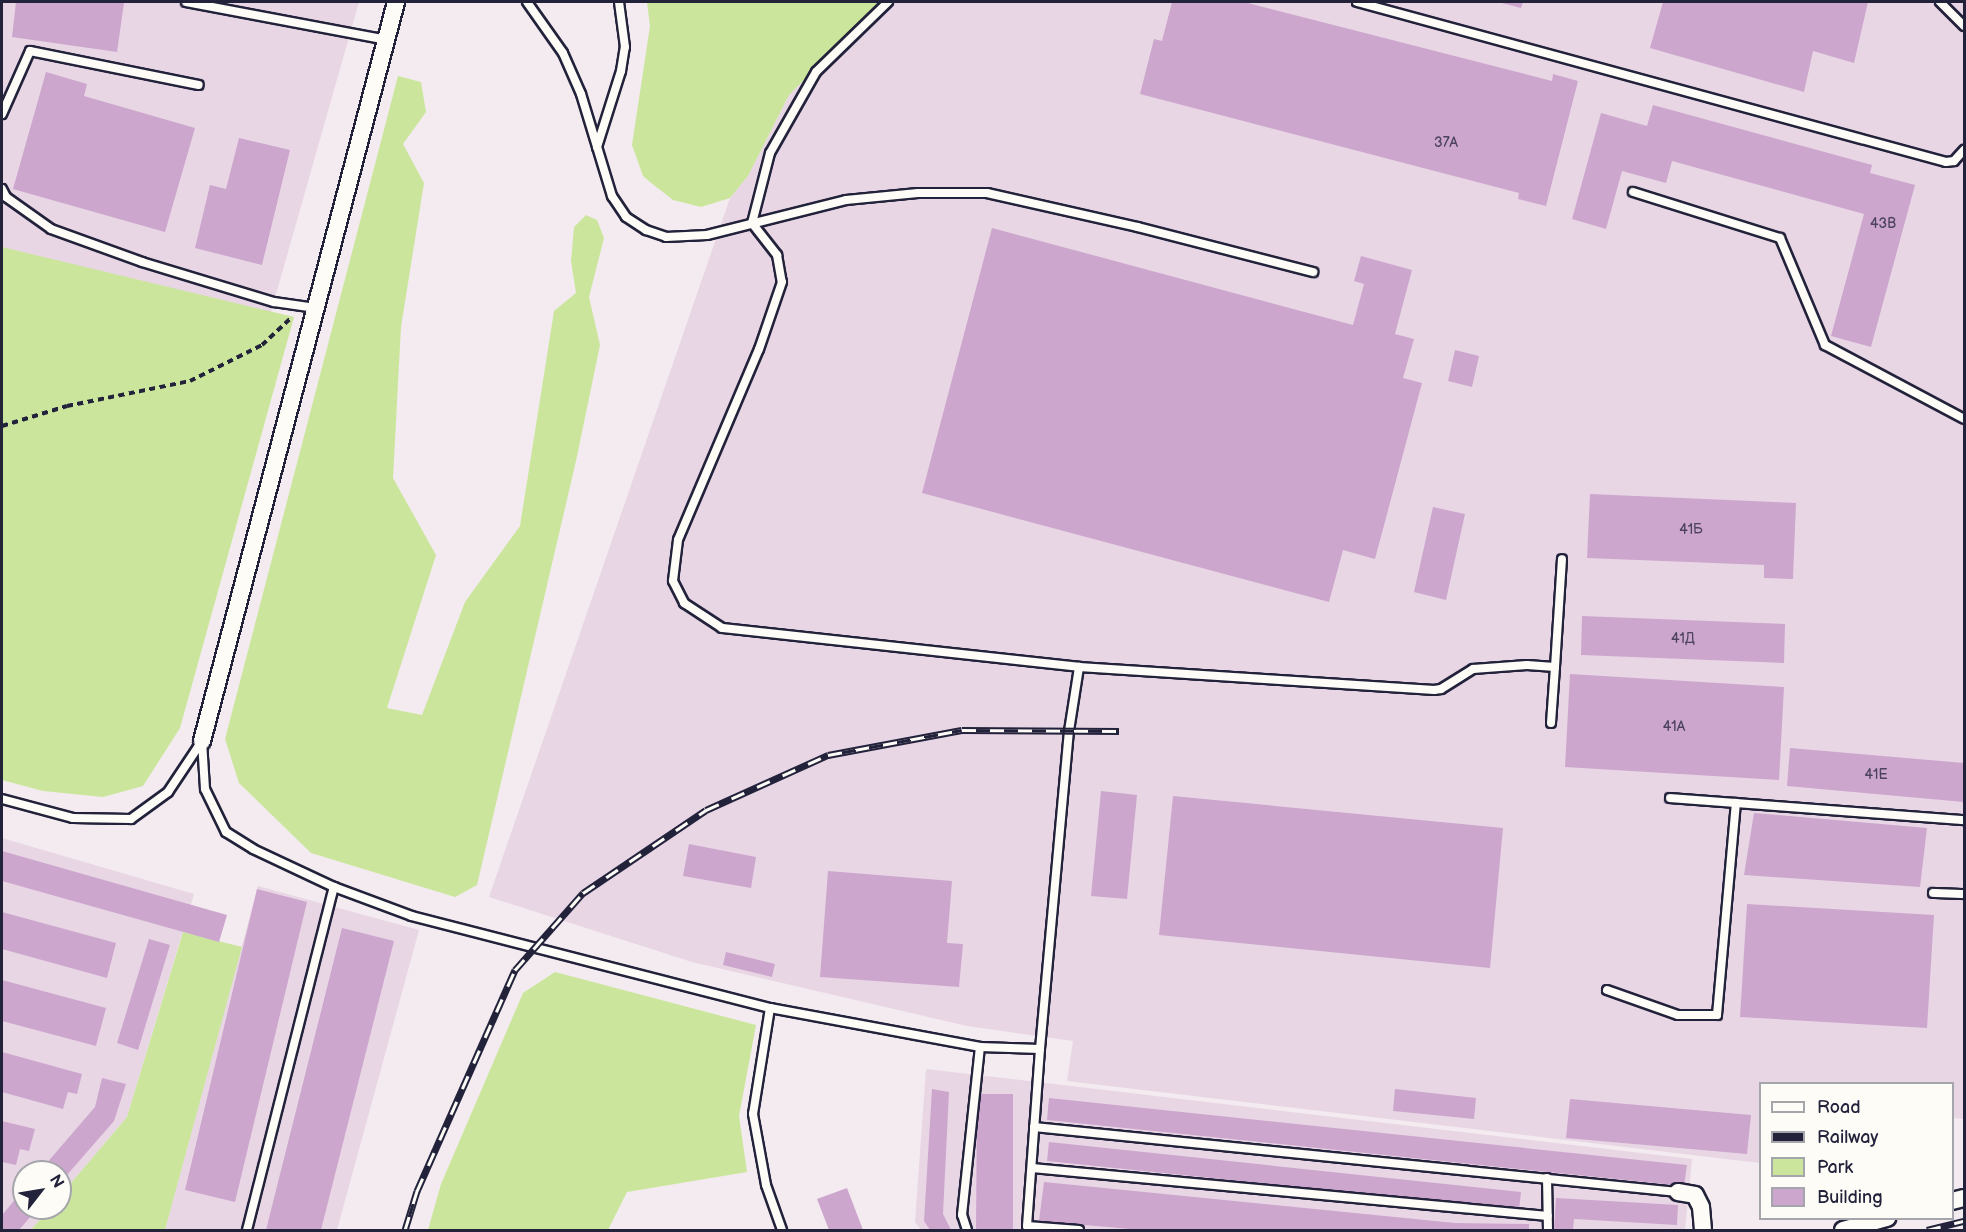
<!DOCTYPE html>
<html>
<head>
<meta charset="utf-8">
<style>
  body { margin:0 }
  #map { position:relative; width:1966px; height:1232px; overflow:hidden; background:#f3ebef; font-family:"Balsamiq Sans",sans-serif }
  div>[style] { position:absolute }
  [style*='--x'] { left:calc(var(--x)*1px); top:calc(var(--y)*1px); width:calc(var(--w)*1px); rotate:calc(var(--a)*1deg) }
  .built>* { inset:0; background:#e8d6e5 }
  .green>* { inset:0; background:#cbe69c }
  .building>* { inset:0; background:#cda6ce }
  .path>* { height:4px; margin-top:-2px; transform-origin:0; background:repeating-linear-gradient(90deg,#22223b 0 6px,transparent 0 10.5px) }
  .roads { filter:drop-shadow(2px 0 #22223b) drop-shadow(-2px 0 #22223b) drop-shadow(0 2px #22223b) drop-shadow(0 -2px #22223b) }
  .service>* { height:8px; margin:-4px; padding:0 4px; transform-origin:4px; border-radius:4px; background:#fdfcf7 }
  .minor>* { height:16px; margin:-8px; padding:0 8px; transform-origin:8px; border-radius:8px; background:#fdfcf7 }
  .rail>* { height:7px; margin-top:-3.5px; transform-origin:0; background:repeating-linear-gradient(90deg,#fdfcf7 0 14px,#22223b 0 28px); box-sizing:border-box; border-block:2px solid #22223b }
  span { translate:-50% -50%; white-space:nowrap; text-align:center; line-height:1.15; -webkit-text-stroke:5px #fdfcf7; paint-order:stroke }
  .number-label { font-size:14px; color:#4d4360 }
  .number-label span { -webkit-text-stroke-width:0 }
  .frame { position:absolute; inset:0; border:3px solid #22223b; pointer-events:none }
  .legend { position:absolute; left:1759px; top:1082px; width:195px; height:138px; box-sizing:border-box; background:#fdfcf7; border:2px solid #a5a5ac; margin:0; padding:8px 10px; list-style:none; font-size:18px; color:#22223b }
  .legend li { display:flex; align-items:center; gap:12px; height:30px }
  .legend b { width:30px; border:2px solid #a5a5ac }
  .north { position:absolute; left:12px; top:1160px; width:60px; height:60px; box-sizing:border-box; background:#fdfcf7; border:2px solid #a5a5ac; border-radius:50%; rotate:59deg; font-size:16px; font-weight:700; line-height:24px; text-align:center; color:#22223b }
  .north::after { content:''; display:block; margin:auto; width:21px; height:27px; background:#22223b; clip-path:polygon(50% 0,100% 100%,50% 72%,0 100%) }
</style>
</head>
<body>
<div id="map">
  <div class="built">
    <div style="clip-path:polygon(2px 2px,359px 2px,265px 333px,2px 272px)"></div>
    <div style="clip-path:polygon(882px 2px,1964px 2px,1964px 1119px,1953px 1118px,1952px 1084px,1760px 1084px,1760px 1163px,1067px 1081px,1073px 1041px,967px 1026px,692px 962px,489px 897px,730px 198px,748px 176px,789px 95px)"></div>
    <div style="clip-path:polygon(2px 838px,194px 894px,127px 1117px,60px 1196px,60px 1172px,24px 1172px,24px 1208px,50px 1208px,31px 1230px,2px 1230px)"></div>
    <div style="clip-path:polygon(258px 886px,419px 930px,337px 1230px,165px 1230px)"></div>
    <div style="clip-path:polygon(926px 1069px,1692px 1159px,1685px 1230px,921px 1230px,915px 1222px)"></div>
  </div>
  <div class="green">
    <div style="clip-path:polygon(647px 2px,882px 2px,789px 95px,748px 176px,730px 198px,701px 207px,673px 200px,650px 182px,643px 176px,632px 145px,650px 26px)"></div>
    <div style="clip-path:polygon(398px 76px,421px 82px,426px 112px,403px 144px,424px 183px,401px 327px,393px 478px,436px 555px,387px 708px,422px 715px,465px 602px,520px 526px,554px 311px,576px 293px,571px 261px,574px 227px,586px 215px,597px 220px,604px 238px,589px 297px,600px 345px,576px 461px,477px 885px,455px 897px,311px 853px,239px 783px,225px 739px)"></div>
    <div style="clip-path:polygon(2px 247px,294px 317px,180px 728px,143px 786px,103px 797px,43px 791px,2px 780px)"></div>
    <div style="clip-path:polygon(183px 932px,242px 947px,165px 1230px,31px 1230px,50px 1208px,60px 1208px,60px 1196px,127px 1117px)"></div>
    <div style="clip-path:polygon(555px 972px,756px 1025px,739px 1116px,747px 1172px,627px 1192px,608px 1230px,428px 1230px,441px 1184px,523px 993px)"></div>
  </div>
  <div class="building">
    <div style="clip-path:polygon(16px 2px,124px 3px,117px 52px,12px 37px)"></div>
    <div style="clip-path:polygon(1172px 2px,1244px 2px,1552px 81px,1553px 74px,1578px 81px,1546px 206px,1518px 199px,1519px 193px,1140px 94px,1154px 39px,1162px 41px)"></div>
    <div style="clip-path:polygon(1498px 2px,1523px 2px,1521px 8px)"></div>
    <div style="clip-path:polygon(1663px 2px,1868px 2px,1854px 63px,1813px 51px,1804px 92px,1650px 48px)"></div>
    <div style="clip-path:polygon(46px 72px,87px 84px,84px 96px,195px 128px,165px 232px,13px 189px)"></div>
    <div style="clip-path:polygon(1653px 105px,1872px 165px,1870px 173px,1915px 185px,1871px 347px,1831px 336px,1864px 214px,1672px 161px,1666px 183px,1622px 171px,1606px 229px,1572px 219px,1601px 113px,1647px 126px)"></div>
    <div style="clip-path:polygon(239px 138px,290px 150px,262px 265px,195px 248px,210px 185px,226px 189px)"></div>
    <div style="clip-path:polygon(992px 228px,1353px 325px,1364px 284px,1354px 281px,1361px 256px,1412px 270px,1395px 334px,1414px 339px,1403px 378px,1422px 383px,1375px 559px,1343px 550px,1329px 602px,922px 493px)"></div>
    <div style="clip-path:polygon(1455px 350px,1479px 356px,1472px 387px,1448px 381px)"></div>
    <div style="clip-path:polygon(1590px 494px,1796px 503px,1793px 579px,1764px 578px,1764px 565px,1587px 558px)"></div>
    <div style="clip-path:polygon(1433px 507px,1465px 514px,1446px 600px,1414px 592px)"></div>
    <div style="clip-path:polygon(1582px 616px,1785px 624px,1784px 663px,1581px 655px)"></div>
    <div style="clip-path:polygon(1570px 674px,1784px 687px,1779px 780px,1565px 767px)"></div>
    <div style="clip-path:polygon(1790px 748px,1964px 763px,1964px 802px,1787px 786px)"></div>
    <div style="clip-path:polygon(1101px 791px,1137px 795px,1127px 899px,1091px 896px)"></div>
    <div style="clip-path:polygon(1173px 796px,1503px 828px,1490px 968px,1159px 935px)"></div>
    <div style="clip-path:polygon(1754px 813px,1927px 828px,1920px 887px,1744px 875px)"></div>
    <div style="clip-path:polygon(689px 844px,756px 857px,751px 888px,683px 876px)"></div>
    <div style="clip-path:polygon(2px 851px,227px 915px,219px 942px,2px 881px)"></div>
    <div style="clip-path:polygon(828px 871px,952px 881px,947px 943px,963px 944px,959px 987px,820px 977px)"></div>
    <div style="clip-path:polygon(257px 889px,307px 902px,235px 1202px,185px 1190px)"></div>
    <div style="clip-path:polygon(1747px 904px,1934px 915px,1927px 1028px,1740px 1017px)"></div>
    <div style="clip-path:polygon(2px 912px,116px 943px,107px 978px,2px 949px)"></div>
    <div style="clip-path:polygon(342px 928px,394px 941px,321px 1230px,266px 1230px)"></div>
    <div style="clip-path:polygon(149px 939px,170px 945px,138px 1050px,117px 1043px)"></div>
    <div style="clip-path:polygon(726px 952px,775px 964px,772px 977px,723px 965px)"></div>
    <div style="clip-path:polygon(2px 980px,106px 1008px,96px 1046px,2px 1021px)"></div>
    <div style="clip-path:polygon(2px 1052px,82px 1074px,77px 1094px,68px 1092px,63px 1109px,2px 1092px)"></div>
    <div style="clip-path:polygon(102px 1078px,126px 1084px,114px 1121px,60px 1183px,60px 1172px,39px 1172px,95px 1107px)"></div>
    <div style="clip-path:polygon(932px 1089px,949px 1092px,943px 1214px,951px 1230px,930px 1230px,924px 1221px)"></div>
    <div style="clip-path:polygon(1395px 1089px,1476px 1098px,1474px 1119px,1393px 1111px)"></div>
    <div style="clip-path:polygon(977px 1094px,1013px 1094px,1013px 1230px,976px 1230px)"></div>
    <div style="clip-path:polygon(1049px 1098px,1687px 1165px,1684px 1186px,1047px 1120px)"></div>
    <div style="clip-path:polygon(1570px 1099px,1751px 1115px,1747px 1154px,1566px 1138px)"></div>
    <div style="clip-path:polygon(2px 1121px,35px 1129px,29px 1151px,20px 1149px,16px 1165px,2px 1162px)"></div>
    <div style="clip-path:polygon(1049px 1142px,1521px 1192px,1519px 1210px,1047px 1161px)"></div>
    <div style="clip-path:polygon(1044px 1182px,1455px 1223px,1529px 1224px,1529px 1230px,1142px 1230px,1039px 1221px)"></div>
    <div style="clip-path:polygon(847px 1188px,863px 1230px,829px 1230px,817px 1199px)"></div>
    <div style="clip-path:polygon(24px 1189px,24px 1208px,38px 1208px,19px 1230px,2px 1230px,2px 1215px)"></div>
    <div style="clip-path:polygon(1556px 1198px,1678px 1205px,1677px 1225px,1574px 1219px,1573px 1230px,1554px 1230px)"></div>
  </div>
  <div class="path">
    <div style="--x:2;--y:426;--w:68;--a:-17.1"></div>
    <div style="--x:67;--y:406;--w:126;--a:-11.5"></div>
    <div style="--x:190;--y:381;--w:80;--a:-26.6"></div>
    <div style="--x:262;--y:345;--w:41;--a:-43"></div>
  </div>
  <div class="roads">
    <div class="service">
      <div style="--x:186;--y:2;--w:205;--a:10.7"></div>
      <div style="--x:527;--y:2;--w:62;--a:54.8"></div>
      <div style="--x:563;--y:53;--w:45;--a:66.3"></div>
      <div style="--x:581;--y:94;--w:107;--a:73.1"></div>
      <div style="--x:612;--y:196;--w:25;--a:56"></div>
      <div style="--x:626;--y:217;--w:24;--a:33"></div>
      <div style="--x:646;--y:230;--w:21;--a:19"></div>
      <div style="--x:666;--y:237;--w:41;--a:-2.8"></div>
      <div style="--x:707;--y:235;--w:143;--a:-14.1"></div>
      <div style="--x:846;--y:200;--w:72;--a:-5.6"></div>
      <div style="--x:918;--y:193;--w:69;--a:0"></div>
      <div style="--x:987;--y:193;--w:155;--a:12.7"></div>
      <div style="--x:1138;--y:227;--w:181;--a:14.4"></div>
      <div style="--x:888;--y:2;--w:100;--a:135.8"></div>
      <div style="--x:816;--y:72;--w:93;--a:119.6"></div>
      <div style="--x:770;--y:153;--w:72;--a:104.4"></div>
      <div style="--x:752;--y:223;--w:41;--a:52"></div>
      <div style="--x:777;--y:255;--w:27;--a:80"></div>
      <div style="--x:782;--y:282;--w:71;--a:108.9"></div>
      <div style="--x:759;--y:349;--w:207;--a:113"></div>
      <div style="--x:678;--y:540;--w:41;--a:97"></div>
      <div style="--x:673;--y:581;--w:25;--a:63"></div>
      <div style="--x:684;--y:603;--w:45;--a:33.3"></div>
      <div style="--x:722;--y:628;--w:359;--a:6.2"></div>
      <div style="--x:1079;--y:667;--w:356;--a:3.7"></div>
      <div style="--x:1434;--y:690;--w:7;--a:-8"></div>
      <div style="--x:1441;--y:689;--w:38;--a:-32"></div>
      <div style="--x:1473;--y:669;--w:54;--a:-4.2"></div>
      <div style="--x:1527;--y:665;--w:28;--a:4"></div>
      <div style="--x:1555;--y:667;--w:108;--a:-86.3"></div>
      <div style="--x:1357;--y:2;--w:610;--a:15.2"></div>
      <div style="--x:1946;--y:162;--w:8;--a:-7"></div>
      <div style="--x:1954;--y:161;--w:15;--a:-48"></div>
      <div style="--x:1940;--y:2;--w:34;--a:45"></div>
      <div style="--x:2;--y:114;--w:69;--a:-66"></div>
      <div style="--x:30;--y:51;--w:172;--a:11.4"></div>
      <div style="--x:597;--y:147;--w:80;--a:-72.5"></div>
      <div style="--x:621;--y:71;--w:24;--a:-81"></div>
      <div style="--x:625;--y:47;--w:45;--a:-97.6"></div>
      <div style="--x:2;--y:189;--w:9;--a:63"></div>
      <div style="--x:6;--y:197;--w:55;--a:35.4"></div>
      <div style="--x:51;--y:229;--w:97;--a:19.9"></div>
      <div style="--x:142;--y:262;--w:138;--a:16.9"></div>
      <div style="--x:274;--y:302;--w:42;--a:8.1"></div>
      <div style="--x:1633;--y:192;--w:154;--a:17.4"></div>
      <div style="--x:1780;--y:238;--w:116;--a:67.2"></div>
      <div style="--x:1825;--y:345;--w:157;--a:28"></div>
      <div style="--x:1551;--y:723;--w:56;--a:-85.9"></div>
      <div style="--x:202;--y:741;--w:48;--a:86.4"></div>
      <div style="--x:205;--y:789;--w:48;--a:64"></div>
      <div style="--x:226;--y:832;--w:32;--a:32"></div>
      <div style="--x:253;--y:849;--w:89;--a:25.1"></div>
      <div style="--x:334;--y:887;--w:83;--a:20.4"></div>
      <div style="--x:412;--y:916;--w:370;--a:14.4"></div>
      <div style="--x:770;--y:1008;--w:214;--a:10.5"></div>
      <div style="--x:980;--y:1047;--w:60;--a:1.9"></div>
      <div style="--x:1670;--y:798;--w:295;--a:4.3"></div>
      <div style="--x:2;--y:799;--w:73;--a:15"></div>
      <div style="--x:73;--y:818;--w:58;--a:1"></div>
      <div style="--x:131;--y:819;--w:46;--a:-36.1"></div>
      <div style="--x:168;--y:792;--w:61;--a:-56.3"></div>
      <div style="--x:1933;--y:893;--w:31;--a:2"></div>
      <div style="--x:1607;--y:990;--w:75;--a:19.4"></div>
      <div style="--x:1678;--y:1015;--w:39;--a:0"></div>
      <div style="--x:1717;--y:1015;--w:213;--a:-84.9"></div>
      <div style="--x:770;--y:1008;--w:107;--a:99.1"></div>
      <div style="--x:753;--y:1114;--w:72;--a:79.6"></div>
      <div style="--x:766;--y:1185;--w:48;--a:70.4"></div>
      <div style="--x:1034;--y:1127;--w:647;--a:5.76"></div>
      <div style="--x:1032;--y:1168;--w:518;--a:5.31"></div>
      <div style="--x:1547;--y:1178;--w:52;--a:88.9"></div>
      <div style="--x:247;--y:1230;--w:354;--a:-75.8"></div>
      <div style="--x:967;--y:1230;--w:16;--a:-108"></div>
      <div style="--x:962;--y:1215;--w:169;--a:-83.9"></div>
      <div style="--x:1079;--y:1230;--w:52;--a:-175.6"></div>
      <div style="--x:1027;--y:1226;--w:177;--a:-85.8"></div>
      <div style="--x:1040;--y:1049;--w:319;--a:-84.8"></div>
      <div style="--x:1069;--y:731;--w:65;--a:-81.1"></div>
    </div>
    <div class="minor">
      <div style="--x:202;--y:741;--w:764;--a:-75.29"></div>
      <div style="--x:1678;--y:1192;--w:17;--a:10"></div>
      <div style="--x:1695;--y:1195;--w:13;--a:63"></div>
      <div style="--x:1701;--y:1207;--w:23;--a:85"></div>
      <div style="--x:1952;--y:1201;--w:12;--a:-14"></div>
      <div style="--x:1843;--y:1230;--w:46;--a:-15.3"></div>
    </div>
  </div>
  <div class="rail">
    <div style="--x:405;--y:1230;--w:41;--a:-72.9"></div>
    <div style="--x:417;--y:1191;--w:242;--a:-66.1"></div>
    <div style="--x:515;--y:970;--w:103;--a:-48.6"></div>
    <div style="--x:583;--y:893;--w:148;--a:-34"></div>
    <div style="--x:706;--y:810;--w:134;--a:-24.3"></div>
    <div style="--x:828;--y:755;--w:136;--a:-10.6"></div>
    <div style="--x:962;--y:730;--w:157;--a:0.4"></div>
    <div style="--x:1927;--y:1230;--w:38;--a:-14"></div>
  </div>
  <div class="number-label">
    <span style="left:1446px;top:143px">37А</span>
    <span style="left:1883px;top:224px">43В</span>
    <span style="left:1691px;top:530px">41Б</span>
    <span style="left:1683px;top:639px">41Д</span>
    <span style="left:1674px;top:727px">41А</span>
    <span style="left:1876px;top:775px">41Е</span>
  </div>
  <div class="frame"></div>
  <ul class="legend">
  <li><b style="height:8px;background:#fdfcf7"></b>Road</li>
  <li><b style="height:8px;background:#22223b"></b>Railway</li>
  <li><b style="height:16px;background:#cbe69c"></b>Park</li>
  <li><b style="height:16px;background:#cda6ce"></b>Building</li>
  </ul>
  <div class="north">N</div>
</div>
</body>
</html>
